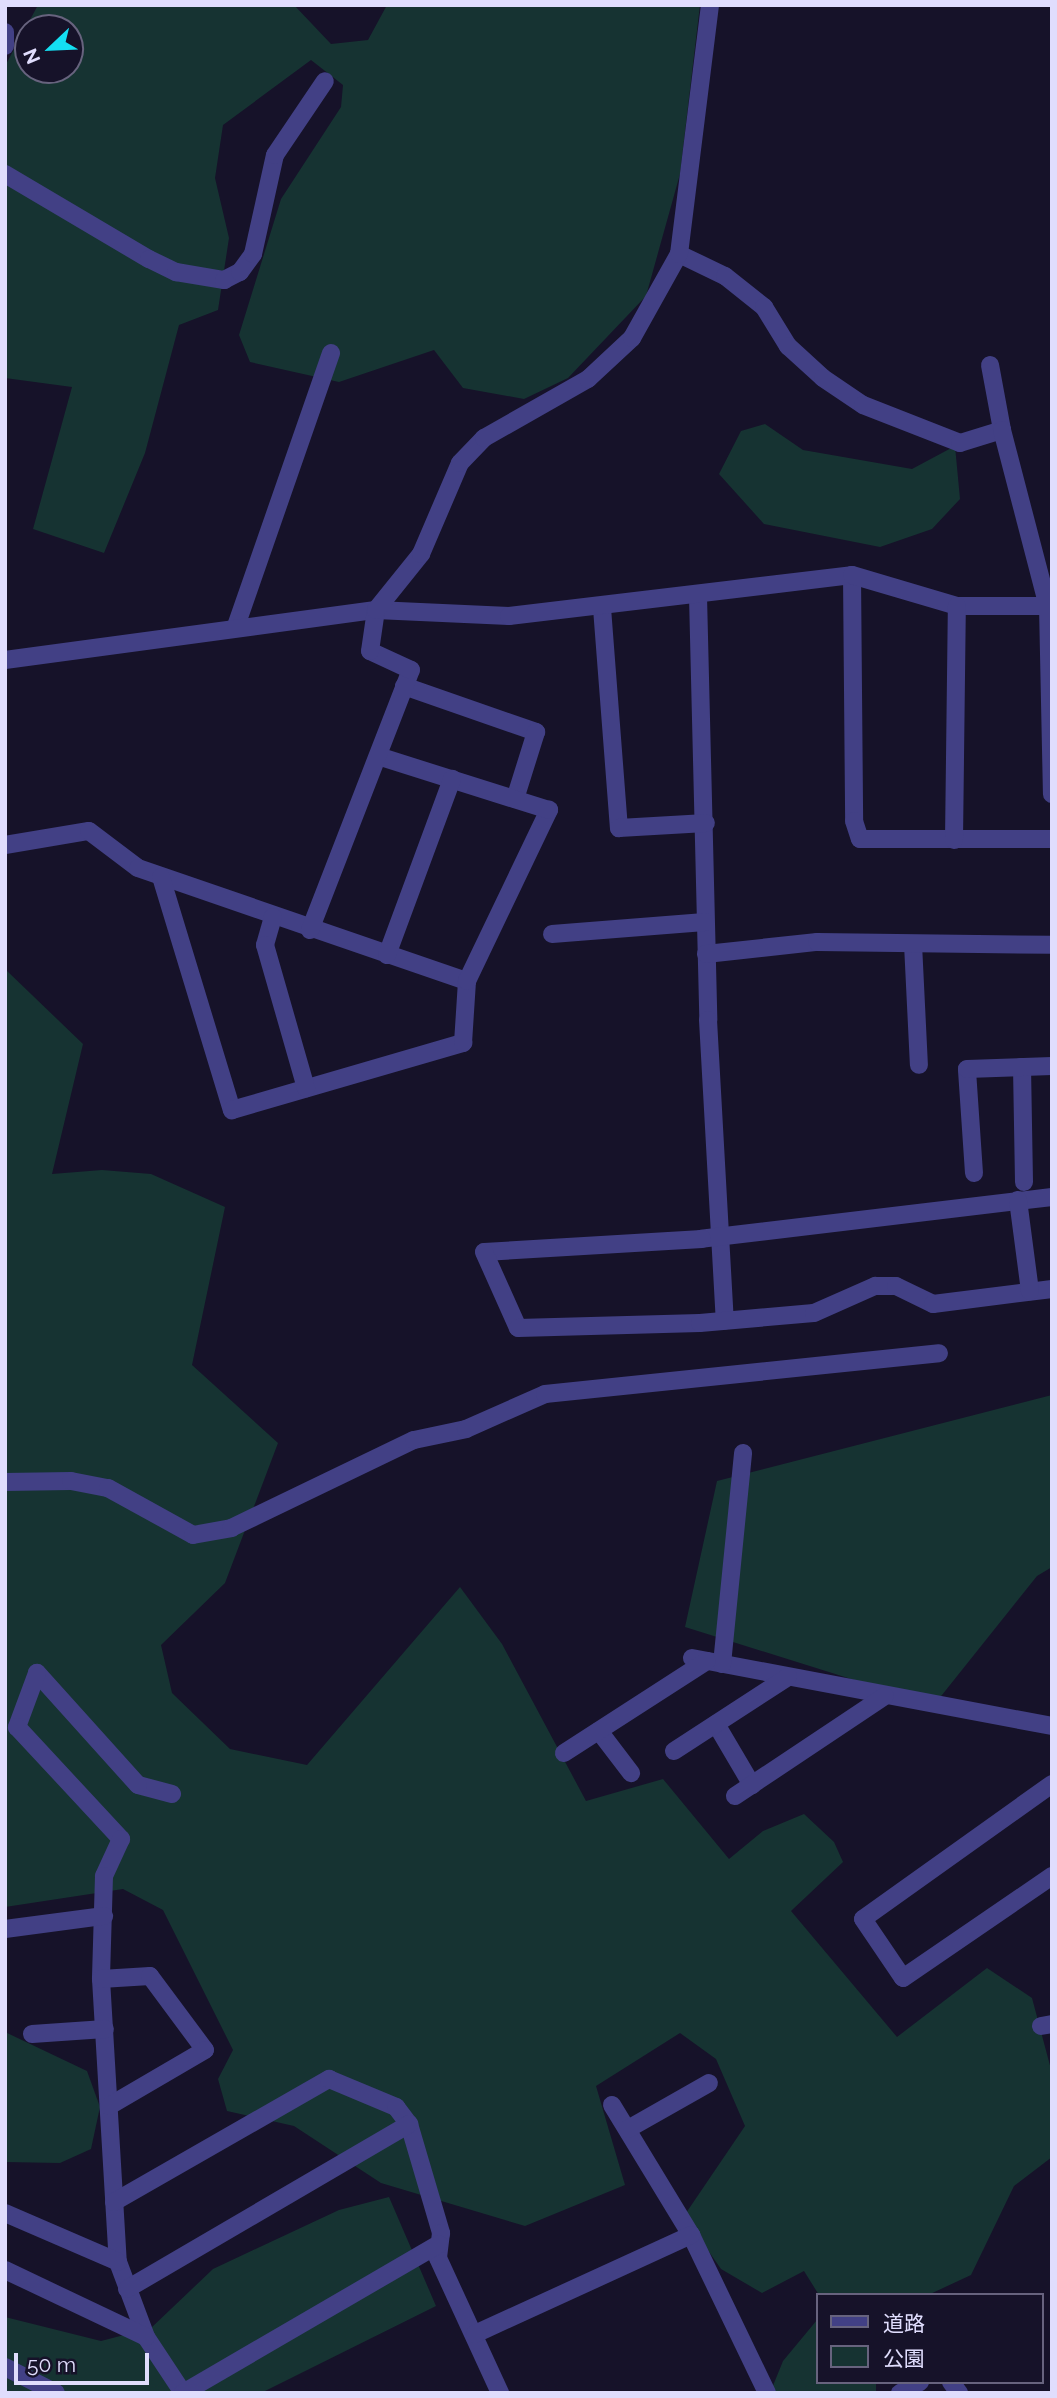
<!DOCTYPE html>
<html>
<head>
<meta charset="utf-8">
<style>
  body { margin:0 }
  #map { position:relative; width:1057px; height:2398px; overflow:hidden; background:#161229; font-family:Raleway,"Noto Sans JP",sans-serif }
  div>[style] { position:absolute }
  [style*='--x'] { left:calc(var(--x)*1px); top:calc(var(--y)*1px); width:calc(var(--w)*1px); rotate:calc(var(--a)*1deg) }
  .green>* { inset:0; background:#163332 }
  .minor>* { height:18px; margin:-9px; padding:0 9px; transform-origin:9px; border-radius:9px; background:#424085 }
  span { translate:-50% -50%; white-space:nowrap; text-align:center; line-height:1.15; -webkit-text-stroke:5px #161229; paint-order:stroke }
  .frame { position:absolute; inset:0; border:7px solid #e0ddfd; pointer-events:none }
  .legend { position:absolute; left:816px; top:2293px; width:228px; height:91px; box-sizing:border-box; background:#161229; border:2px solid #67637e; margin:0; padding:9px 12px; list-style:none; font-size:21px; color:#e0ddfd }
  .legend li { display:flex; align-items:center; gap:14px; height:35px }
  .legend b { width:35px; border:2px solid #67637e }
  .north { position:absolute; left:14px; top:14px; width:70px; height:70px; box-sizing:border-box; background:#161229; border:2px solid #67637e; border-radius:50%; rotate:247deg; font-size:19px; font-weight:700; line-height:28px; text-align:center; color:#e0ddfd }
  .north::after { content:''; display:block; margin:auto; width:24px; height:32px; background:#14dff2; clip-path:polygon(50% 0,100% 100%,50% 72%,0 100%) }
  .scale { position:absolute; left:14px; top:2353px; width:135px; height:32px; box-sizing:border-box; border:4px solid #e0ddfd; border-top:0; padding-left:9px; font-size:21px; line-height:24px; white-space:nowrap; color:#e0ddfd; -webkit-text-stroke:5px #161229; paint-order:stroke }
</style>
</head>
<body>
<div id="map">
  <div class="green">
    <div style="clip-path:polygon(evenodd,38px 5px,294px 5px,331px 44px,368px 40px,387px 5px,700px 5px,680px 174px,646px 296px,568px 378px,524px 399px,463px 388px,434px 350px,339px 382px,250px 362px,239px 335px,281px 199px,341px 107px,343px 85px,311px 60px,223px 125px,215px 178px,229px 238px,218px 310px,179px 325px,145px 453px,104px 553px,33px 529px,72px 387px,5px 378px,5px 66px,38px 5px,28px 28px,70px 28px,70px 70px,28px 70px,28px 28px)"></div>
    <div style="clip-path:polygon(765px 424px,803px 450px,912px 469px,955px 446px,960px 499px,932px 529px,880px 547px,764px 524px,719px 474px,741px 431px)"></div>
    <div style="clip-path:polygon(5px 969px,83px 1044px,52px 1174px,102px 1170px,151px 1174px,225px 1207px,192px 1365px,278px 1443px,225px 1583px,161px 1645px,172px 1693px,230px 1749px,307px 1765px,460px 1587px,502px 1644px,586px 1801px,663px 1779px,729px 1859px,763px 1831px,804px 1814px,834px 1842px,843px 1862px,791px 1911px,897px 2037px,987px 1968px,1032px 1998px,1052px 2073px,1052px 2157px,1014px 2186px,971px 2275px,928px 2295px,819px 2295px,804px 2271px,762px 2293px,721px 2269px,684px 2216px,745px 2126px,716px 2059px,680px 2033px,596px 2086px,625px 2185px,525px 2226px,381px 2183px,294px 2126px,227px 2111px,218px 2079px,233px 2050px,163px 1910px,123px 1889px,5px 1907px)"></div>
    <div style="clip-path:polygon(1052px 1395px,1052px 1567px,1037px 1576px,934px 1705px,685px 1627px,717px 1481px)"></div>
    <div style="clip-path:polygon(5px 2032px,87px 2071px,100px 2107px,91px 2149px,60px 2163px,5px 2162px)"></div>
    <div style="clip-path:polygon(389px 2197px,436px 2306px,261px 2393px,5px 2393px,5px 2317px,101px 2341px,151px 2328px,213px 2269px,339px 2210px)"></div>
    <div style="clip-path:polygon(817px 2320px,817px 2382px,876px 2382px,876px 2393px,770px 2393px,783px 2361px)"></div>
  </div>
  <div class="minor">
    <div style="--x:5;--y:32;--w:14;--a:90"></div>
    <div style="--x:5;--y:174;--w:167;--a:30.6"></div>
    <div style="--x:149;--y:259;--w:30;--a:26"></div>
    <div style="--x:176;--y:272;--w:49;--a:9.5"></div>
    <div style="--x:224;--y:280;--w:18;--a:-27"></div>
    <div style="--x:240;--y:272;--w:22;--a:-54"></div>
    <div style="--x:253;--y:254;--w:101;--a:-77.5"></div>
    <div style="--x:275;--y:155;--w:89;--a:-56"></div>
    <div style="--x:679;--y:254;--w:51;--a:25.6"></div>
    <div style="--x:725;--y:276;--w:50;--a:38.5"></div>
    <div style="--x:764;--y:307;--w:46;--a:58.4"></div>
    <div style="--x:788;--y:346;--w:47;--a:42.4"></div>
    <div style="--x:823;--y:378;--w:48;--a:34"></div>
    <div style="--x:863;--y:405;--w:104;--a:21.4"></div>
    <div style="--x:960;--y:443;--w:44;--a:-17.2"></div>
    <div style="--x:990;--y:365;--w:66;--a:79.5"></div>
    <div style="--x:1002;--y:430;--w:182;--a:75.4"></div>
    <div style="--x:1048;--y:606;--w:188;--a:88.8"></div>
    <div style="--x:852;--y:575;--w:246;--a:89.5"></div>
    <div style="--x:854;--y:821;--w:19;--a:72"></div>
    <div style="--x:860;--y:839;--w:192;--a:0"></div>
    <div style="--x:698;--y:596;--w:424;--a:88.6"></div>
    <div style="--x:708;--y:1020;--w:301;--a:86.8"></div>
    <div style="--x:602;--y:608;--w:221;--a:85.6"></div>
    <div style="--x:619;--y:828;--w:87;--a:-3.3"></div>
    <div style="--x:236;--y:626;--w:289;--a:-70.8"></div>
    <div style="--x:5;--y:660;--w:374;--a:-7.7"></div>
    <div style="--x:376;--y:610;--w:133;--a:2.6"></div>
    <div style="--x:509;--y:616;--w:345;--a:-6.8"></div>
    <div style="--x:852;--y:575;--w:109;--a:16.4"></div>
    <div style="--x:957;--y:606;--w:95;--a:0"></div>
    <div style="--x:404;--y:686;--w:140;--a:19.2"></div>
    <div style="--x:536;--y:732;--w:70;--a:107.4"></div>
    <div style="--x:954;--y:840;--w:234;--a:-89.3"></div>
    <div style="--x:5;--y:845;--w:85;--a:-9.5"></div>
    <div style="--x:89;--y:831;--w:61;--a:37.1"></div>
    <div style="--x:138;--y:868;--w:348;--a:19"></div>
    <div style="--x:161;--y:877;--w:244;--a:73.1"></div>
    <div style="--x:232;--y:1110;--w:241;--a:-16.2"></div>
    <div style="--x:463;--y:1043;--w:62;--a:-86.3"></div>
    <div style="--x:467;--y:981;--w:190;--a:-64.4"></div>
    <div style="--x:549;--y:810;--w:179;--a:-162.5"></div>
    <div style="--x:273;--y:917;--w:29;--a:106"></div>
    <div style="--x:265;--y:945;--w:149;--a:74"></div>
    <div style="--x:310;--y:930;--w:279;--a:-68.8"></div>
    <div style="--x:411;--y:670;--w:45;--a:-155.1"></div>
    <div style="--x:370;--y:651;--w:41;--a:-81.7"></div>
    <div style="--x:376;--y:610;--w:72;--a:-51.2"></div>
    <div style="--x:421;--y:554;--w:99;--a:-66.8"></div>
    <div style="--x:460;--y:463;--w:35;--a:-46"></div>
    <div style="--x:484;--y:438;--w:120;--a:-29.6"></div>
    <div style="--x:588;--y:379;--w:60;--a:-43"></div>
    <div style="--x:632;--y:338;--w:96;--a:-60.8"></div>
    <div style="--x:679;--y:254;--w:251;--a:-82.9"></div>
    <div style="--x:552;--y:934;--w:153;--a:-4.5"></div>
    <div style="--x:913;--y:944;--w:121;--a:87.2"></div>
    <div style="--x:706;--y:954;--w:112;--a:-6.2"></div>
    <div style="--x:817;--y:942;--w:235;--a:0.7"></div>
    <div style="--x:387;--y:955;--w:188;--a:-69.7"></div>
    <div style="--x:1022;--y:1067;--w:115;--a:89"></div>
    <div style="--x:974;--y:1173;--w:104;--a:-93.9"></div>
    <div style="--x:967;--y:1069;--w:85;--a:-2"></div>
    <div style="--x:1052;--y:1197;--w:353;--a:173.2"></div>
    <div style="--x:702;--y:1239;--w:218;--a:176.6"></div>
    <div style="--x:484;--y:1252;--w:83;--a:65.9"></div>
    <div style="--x:518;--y:1328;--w:182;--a:-1.6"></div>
    <div style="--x:700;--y:1323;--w:114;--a:-5"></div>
    <div style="--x:814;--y:1313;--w:67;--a:-23.9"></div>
    <div style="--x:875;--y:1286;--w:21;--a:0"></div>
    <div style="--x:896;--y:1286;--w:41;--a:25.9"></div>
    <div style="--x:933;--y:1304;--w:120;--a:-7.2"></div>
    <div style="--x:1018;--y:1200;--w:92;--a:82.5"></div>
    <div style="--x:5;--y:1482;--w:66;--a:-0.9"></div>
    <div style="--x:71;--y:1481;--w:38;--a:11"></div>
    <div style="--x:108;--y:1488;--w:97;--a:28.9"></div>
    <div style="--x:193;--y:1535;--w:39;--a:-10"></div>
    <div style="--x:231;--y:1528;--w:203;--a:-25.7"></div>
    <div style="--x:414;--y:1440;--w:53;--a:-11.9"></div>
    <div style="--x:466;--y:1429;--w:86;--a:-23.9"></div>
    <div style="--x:545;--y:1394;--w:396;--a:-5.9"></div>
    <div style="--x:692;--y:1658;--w:366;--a:10.7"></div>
    <div style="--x:722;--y:1664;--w:212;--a:-84.3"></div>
    <div style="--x:716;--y:1724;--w:71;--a:59.5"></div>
    <div style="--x:599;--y:1731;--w:53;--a:52.7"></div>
    <div style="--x:674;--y:1751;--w:136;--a:-33"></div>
    <div style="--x:564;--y:1753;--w:170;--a:-32.8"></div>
    <div style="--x:1052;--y:1784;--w:232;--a:144.5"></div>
    <div style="--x:863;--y:1919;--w:71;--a:55.9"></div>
    <div style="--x:903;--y:1978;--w:181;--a:-34.4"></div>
    <div style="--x:172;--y:1794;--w:35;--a:-165"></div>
    <div style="--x:138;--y:1785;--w:151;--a:-132"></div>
    <div style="--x:37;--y:1673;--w:58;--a:110.3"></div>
    <div style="--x:17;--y:1727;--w:153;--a:47.1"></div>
    <div style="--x:121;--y:1839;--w:41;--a:114.7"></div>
    <div style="--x:104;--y:1876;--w:103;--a:91.7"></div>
    <div style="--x:101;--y:1979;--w:284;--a:86.6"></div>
    <div style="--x:118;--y:2262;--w:80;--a:69.5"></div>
    <div style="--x:146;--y:2337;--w:67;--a:56.5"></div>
    <div style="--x:735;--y:1796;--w:180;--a:-33.7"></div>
    <div style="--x:5;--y:1929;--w:100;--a:-7.5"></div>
    <div style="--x:101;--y:1979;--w:49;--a:-3.5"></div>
    <div style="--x:150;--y:1976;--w:92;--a:53.4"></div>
    <div style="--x:205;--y:2050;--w:111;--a:149.7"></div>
    <div style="--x:1041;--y:2026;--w:11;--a:-10"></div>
    <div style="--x:32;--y:2034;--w:73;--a:-3.9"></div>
    <div style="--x:612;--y:2105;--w:152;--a:58.7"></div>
    <div style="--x:691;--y:2235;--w:175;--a:64.3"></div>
    <div style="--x:628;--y:2129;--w:93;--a:-29.6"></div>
    <div style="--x:114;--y:2202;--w:248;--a:-29.8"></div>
    <div style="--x:329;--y:2079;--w:73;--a:22.7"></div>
    <div style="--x:396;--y:2107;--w:21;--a:53"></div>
    <div style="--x:409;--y:2124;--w:114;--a:73.6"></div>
    <div style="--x:441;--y:2233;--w:25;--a:97"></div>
    <div style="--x:438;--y:2258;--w:149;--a:65.3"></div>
    <div style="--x:5;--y:2213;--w:123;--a:23.4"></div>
    <div style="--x:5;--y:2270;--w:156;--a:25.4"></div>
    <div style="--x:127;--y:2289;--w:327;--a:-30.3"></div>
    <div style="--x:475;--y:2334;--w:238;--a:-24.6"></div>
    <div style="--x:5;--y:2367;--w:57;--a:27"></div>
    <div style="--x:951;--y:2382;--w:14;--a:54"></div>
    <div style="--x:183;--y:2393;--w:296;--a:-30.2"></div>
    <div style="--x:900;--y:2393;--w:23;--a:-29"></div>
  </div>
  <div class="frame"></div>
  <ul class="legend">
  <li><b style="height:9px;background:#424085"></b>道路</li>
  <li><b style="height:19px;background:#163332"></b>公園</li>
  </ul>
  <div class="north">N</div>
  <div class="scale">50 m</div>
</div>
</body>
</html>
